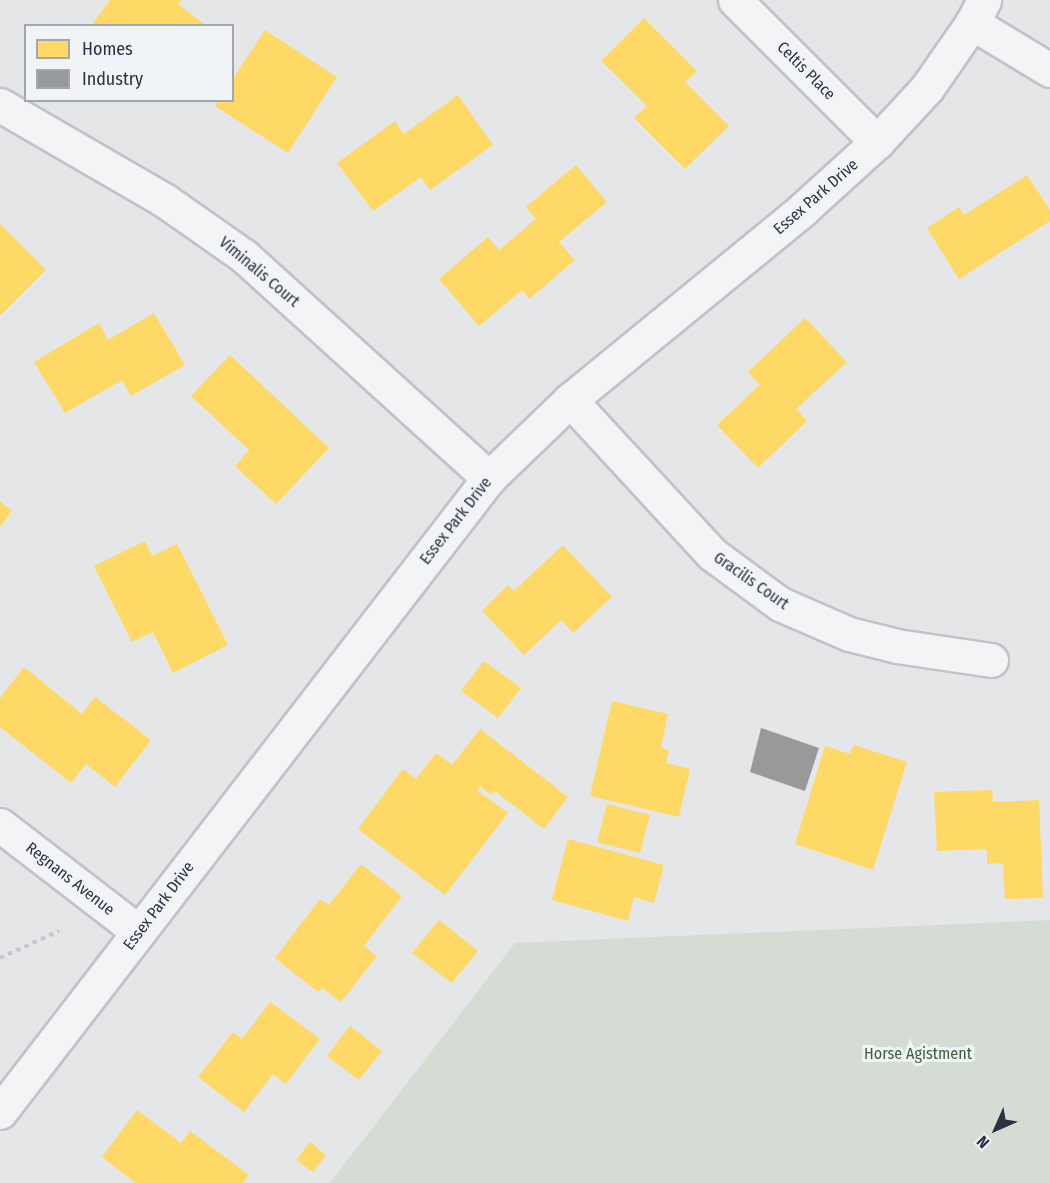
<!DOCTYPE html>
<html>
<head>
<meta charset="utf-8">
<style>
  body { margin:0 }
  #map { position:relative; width:1050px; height:1183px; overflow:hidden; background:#e4e6e8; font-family:"Fira Sans Condensed",sans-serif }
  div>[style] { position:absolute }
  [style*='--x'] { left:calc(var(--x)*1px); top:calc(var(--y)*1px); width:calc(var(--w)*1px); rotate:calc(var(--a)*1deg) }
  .green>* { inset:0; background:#d4dcd4 }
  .homes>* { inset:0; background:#ffd966 }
  .industry>* { inset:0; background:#999 }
  .path>* { height:4px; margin-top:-2px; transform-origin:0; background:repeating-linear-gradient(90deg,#c5c7cb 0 4.5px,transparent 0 9px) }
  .roads { filter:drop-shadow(2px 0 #c1c3c6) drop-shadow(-2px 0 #c1c3c6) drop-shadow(0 2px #c1c3c6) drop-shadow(0 -2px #c1c3c6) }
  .minor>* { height:33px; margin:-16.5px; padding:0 16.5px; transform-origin:16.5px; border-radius:16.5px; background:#f2f4f5 }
  .tertiary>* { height:33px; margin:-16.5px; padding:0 16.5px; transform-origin:16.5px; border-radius:16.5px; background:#f2f4f5 }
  span { translate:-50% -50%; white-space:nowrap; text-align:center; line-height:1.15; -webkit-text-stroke:6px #f1f4f7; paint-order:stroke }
  .street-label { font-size:16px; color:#2a3142 }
  .park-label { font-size:16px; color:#3d5d37 }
  .legend { position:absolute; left:24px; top:24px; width:210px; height:78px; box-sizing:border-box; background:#f1f4f7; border:2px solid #a1a6af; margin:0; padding:8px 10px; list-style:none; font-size:18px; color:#2a3142 }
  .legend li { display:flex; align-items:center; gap:12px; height:30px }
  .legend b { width:30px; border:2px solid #a1a6af }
  .north { position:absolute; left:966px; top:1099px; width:60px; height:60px; -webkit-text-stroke:4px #f1f4f7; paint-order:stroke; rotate:225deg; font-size:16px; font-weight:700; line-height:24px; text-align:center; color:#2a3142 }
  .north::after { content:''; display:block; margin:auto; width:21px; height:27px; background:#2a3142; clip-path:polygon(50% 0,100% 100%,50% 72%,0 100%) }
</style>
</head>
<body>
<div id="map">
  <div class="green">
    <div style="clip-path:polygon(1050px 920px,1050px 1183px,330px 1183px,515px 943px)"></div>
  </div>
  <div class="homes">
    <div style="clip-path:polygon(110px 0,181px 0,178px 4px,207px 26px,91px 26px)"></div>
    <div style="clip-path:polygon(644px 18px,697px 71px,685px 82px,729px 126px,685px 169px,634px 118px,647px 106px,601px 61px)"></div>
    <div style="clip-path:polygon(265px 30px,337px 77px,288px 153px,215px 106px,219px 100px,232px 100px,232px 80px)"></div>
    <div style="clip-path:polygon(458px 95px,493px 145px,430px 190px,421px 177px,373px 211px,337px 163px,395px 121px,404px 134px)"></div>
    <div style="clip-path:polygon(576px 165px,607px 202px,559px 242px,575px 260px,529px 299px,522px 290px,479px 326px,439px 279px,488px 237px,499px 250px,536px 219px,526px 207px)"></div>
    <div style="clip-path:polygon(1027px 175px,1050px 210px,1050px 221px,959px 279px,927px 228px,959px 207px,964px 215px)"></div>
    <div style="clip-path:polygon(0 224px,46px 270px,0 316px)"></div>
    <div style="clip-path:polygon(154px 313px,185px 365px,131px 396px,122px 380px,65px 413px,34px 362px,99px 323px,108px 340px)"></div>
    <div style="clip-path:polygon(805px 318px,847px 362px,796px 409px,807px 421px,758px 468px,717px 425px,760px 385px,748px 372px)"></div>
    <div style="clip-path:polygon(230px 355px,329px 448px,276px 504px,235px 466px,249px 450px,191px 396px)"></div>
    <div style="clip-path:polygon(0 501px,12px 511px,0 527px)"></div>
    <div style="clip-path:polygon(145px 541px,152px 556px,177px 544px,228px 645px,173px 673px,153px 632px,132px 642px,94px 566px)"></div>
    <div style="clip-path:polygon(563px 545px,612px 597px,573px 633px,561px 620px,524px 655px,482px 611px,508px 585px,514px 591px)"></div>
    <div style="clip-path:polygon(484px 661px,521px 688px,498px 718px,461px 691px)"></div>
    <div style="clip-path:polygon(24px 667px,82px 714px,95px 697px,151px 740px,115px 787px,86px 764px,71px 783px,0 727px,0 698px)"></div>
    <div style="clip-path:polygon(612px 701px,668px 714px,661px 748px,669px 750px,666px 763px,690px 769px,679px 817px,590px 796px)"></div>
    <div style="clip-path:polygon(480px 729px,568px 797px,544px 829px,495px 791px,491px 795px,480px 786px,477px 790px,508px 813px,445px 895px,358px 829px,403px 769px,416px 779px,436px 753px,452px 765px)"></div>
    <div style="clip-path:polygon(854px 745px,907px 762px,873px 870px,795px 844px,825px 746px,850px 754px)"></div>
    <div style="clip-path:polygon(992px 790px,993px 802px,1039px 800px,1043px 898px,1005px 899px,1003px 863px,987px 864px,987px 849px,937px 851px,934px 792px)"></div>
    <div style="clip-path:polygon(607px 804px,650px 815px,640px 853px,597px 842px)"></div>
    <div style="clip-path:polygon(568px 839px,664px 865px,654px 903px,634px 897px,628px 921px,552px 900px)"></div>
    <div style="clip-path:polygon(361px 864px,402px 896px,364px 946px,377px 956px,341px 1002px,322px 988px,318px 992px,275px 958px,320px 899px,329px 905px)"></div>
    <div style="clip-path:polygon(439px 920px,478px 951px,452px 983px,412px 953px)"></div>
    <div style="clip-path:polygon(270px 1002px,320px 1039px,286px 1084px,273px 1074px,244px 1112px,198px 1077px,233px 1032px,242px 1039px)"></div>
    <div style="clip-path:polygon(350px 1026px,382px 1051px,359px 1080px,327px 1056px)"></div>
    <div style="clip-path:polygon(137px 1110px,181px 1143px,190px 1131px,249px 1175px,243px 1183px,136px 1183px,102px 1157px)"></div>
    <div style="clip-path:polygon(310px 1142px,326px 1155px,313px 1172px,296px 1160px)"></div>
  </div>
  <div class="industry">
    <div style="clip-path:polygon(761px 728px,819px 748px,805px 791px,750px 772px)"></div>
  </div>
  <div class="path">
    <div style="--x:0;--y:958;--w:65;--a:-24.6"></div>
  </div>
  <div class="roads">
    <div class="minor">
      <div style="--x:735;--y:0;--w:201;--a:45"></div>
      <div style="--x:972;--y:23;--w:91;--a:31.1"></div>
      <div style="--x:0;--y:105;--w:190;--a:30.1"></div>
      <div style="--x:164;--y:200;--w:98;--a:35"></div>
      <div style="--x:244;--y:256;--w:331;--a:42.2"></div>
      <div style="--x:570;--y:400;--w:209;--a:47.3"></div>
      <div style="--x:712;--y:554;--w:84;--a:36.3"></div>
      <div style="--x:780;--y:604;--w:75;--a:23.5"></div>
      <div style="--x:849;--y:634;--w:49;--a:14"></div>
      <div style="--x:897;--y:646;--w:95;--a:8.5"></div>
      <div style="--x:0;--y:825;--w:175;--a:37.6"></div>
    </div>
    <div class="tertiary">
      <div style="--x:0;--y:1112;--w:801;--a:-52.36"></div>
      <div style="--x:489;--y:478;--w:112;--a:-43.9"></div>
      <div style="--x:570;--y:400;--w:301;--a:-39.3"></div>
      <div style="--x:803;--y:209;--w:100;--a:-42.2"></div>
      <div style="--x:877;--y:142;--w:74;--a:-47.2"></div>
      <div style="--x:927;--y:88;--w:79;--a:-55.3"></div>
      <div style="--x:972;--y:23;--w:26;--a:-62"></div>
    </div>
  </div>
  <div class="street-label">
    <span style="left:806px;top:71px;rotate:45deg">Celtis Place</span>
    <span style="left:816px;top:197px;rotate:-41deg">Essex Park Drive</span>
    <span style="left:259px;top:272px;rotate:40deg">Viminalis Court</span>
    <span style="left:456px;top:521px;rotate:-52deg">Essex Park Drive</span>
    <span style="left:751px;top:581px;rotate:35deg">Gracilis Court</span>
    <span style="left:70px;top:879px;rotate:38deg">Regnans Avenue</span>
    <span style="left:159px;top:906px;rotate:-53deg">Essex Park Drive</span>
  </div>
  <div class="park-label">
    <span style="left:918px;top:1054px">Horse Agistment</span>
  </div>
  <ul class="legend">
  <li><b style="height:16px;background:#ffd966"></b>Homes</li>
  <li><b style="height:16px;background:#999"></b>Industry</li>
  </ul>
  <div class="north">N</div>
</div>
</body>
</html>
